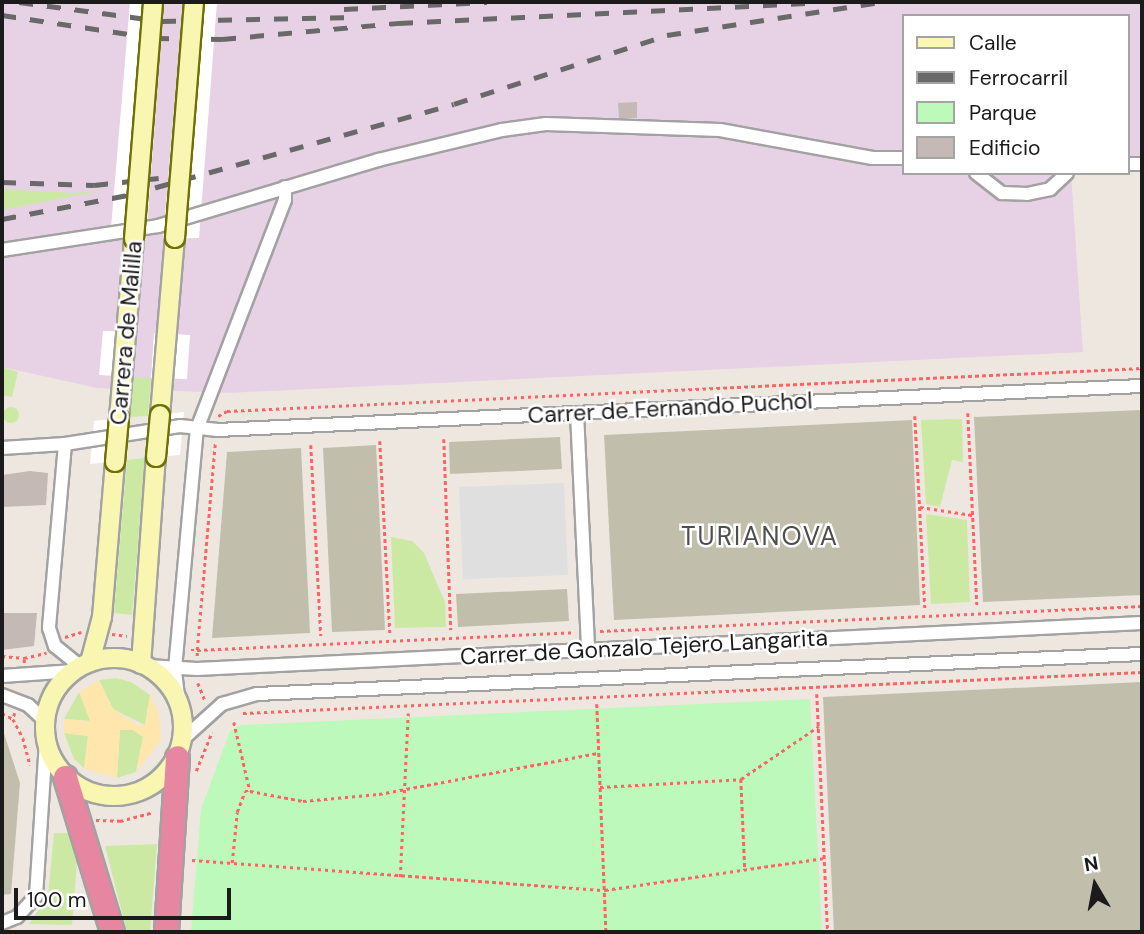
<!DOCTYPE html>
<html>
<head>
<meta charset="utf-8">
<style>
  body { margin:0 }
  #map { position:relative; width:1144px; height:934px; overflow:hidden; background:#ede7e0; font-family:"DM Sans",sans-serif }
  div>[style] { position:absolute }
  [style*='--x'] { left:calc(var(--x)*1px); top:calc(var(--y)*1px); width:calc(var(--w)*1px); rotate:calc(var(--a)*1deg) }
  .industrial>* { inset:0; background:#e6d2e4 }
  .construction>* { inset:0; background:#c1bfac }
  .grass>* { inset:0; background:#cce9a4 }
  .round { border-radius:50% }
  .sand>* { inset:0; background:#ffe6ac }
  .park>* { inset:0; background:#bcf9bb }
  .parking>* { inset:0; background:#dfdfdf }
  .pier>* { inset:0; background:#fff }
  .building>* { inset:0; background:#c4b9b4 }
  .path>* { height:2.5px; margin-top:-1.25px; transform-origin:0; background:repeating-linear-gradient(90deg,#fa6564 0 3.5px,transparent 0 7px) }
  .roads { filter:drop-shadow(2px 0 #a2a2a2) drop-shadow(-2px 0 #a2a2a2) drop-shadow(0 2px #a2a2a2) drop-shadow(0 -2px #a2a2a2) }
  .street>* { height:12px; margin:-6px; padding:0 6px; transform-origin:6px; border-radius:6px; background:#fff }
  .secondary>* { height:18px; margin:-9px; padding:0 9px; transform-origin:9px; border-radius:9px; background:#f9f6b2 }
  .secondary>.ring { margin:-9px; padding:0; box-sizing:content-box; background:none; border:18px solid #f9f6b2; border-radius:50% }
  .highway>* { height:23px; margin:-11.5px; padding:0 11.5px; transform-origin:11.5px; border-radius:11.5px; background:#e686a1 }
  .rail>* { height:4.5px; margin-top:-2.25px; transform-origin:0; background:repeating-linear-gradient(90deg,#696969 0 14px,transparent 0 28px) }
  .bridges { filter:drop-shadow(2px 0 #6e7004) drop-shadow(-2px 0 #6e7004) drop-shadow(0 2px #6e7004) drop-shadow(0 -2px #6e7004) }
  .secondary-bridge>* { height:18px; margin:-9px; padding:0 9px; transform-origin:9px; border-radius:9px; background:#f9f6b2 }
  span { translate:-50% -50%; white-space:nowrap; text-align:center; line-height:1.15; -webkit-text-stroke:5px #fff; paint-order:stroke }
  .street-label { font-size:23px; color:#1b1b1b }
  .quarter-label { font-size:26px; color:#4e4e4e; letter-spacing:2px }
  .frame { position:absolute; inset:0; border:4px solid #1b1b1b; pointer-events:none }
  .legend { position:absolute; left:902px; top:14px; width:228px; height:161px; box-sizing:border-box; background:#fff; border:2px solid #a4a4a4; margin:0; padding:9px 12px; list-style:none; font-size:21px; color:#1b1b1b }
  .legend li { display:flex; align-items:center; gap:14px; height:35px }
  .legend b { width:35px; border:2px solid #a4a4a4 }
  .north { position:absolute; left:1060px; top:850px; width:70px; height:70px; -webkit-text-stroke:5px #fff; paint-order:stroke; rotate:350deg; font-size:19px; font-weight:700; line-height:28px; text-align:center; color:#1b1b1b }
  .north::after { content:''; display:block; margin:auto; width:24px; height:32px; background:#1b1b1b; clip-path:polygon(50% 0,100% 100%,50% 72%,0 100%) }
  .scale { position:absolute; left:14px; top:888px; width:217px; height:32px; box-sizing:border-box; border:4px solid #1b1b1b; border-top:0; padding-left:9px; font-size:21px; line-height:24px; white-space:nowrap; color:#1b1b1b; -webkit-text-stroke:5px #fff; paint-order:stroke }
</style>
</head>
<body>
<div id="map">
  <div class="industrial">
    <div style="clip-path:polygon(2px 2px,194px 2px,194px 6px,264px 2px,1142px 2px,1142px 158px,1128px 159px,1128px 16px,904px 16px,904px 173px,1071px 173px,1083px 352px,227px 393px,97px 388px,2px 367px)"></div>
  </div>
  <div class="construction">
    <div style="clip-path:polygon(1142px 410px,1142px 595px,983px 602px,974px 417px)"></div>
    <div style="clip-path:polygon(912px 420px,920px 605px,614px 620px,604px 435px)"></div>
    <div style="clip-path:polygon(560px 437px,562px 469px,450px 474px,449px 442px)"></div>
    <div style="clip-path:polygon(376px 445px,385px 630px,332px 632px,323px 448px)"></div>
    <div style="clip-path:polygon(301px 448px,310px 633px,212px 638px,227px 452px)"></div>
    <div style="clip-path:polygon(567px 589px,569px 621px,458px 627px,456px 594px)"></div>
    <div style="clip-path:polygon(1142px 682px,1142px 932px,834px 932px,823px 697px)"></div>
    <div style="clip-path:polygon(2px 727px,20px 783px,11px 894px,2px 895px)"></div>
  </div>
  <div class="grass">
    <div style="clip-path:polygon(2px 189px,73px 193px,99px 191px,2px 210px)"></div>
    <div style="clip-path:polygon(2px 367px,18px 372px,12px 397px,2px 395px)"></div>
    <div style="clip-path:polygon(133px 377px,151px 378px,148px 416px,130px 417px)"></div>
    <div class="round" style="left:3px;top:407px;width:16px;height:16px"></div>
    <div style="clip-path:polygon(962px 419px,963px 462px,952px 460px,940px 507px,926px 504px,921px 420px)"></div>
    <div style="clip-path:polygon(145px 458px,132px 615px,114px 613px,127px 460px)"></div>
    <div style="clip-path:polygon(926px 514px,967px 520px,970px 602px,931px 604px)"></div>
    <div style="clip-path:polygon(391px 537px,412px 541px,424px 553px,445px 602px,446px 627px,395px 628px)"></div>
    <div style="clip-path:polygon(116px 678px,131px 682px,150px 695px,145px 725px,113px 709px,99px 680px)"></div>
    <div style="clip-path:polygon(79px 692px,90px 715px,90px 721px,64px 719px)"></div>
    <div style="clip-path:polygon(120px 729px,133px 729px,143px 737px,136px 772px,117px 778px)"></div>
    <div style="clip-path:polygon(64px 733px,88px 736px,84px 768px,74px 759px)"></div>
    <div style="clip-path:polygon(54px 833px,70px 833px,77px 862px,72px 925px,29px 924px,48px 896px)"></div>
    <div style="clip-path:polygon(157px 844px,150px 932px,127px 932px,105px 846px)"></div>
  </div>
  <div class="sand">
    <div style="clip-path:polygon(99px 680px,113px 709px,137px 725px,145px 725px,150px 695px,159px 713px,161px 740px,136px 772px,143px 737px,133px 730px,120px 730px,117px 778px,84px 768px,88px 736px,64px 733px,64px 719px,90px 721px,79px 692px)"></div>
  </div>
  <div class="park">
    <div style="clip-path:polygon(810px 699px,822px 932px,191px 932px,201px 809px,230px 731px,241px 725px)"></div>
  </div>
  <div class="parking">
    <div style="clip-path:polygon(564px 483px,568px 575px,463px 579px,459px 487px)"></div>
  </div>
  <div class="pier">
    <div style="clip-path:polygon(130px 2px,164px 2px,146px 240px,110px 240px)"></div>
    <div style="clip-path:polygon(183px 2px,217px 2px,199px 238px,163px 239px)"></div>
    <div style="clip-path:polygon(103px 331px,137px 332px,133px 377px,99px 375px)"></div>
    <div style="clip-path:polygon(154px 333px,190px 335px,187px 379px,151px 378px)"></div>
    <div style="clip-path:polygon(184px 412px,180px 455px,145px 458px,148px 416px)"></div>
    <div style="clip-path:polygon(130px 417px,127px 460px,90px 464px,94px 421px)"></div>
  </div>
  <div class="building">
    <div style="clip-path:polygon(637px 102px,637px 118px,619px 118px,618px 103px)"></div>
    <div style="clip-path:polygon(30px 471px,48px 473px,46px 505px,2px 507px,2px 475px)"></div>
    <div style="clip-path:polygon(2px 613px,37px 613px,34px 646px,2px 650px)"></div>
  </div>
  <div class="path">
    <div style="--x:968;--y:413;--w:192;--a:87.3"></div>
    <div style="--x:218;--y:416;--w:10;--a:-29"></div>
    <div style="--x:227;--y:411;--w:916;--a:-2.69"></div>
    <div style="--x:915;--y:416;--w:192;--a:87"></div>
    <div style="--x:444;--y:439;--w:191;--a:87.9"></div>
    <div style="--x:380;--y:441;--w:192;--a:87"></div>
    <div style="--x:311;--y:445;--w:191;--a:87"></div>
    <div style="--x:920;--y:507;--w:53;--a:8.7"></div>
    <div style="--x:600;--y:631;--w:543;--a:-2.64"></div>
    <div style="--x:112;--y:634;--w:15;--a:8"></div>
    <div style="--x:65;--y:637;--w:17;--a:-17"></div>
    <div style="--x:191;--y:650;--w:6;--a:0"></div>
    <div style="--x:197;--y:650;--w:208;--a:-85"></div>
    <div style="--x:2;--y:656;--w:22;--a:5"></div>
    <div style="--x:197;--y:656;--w:6;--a:-90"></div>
    <div style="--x:197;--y:650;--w:378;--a:-2.7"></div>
    <div style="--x:24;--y:663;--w:5;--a:-90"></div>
    <div style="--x:24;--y:658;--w:23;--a:-13"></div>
    <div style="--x:198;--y:683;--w:18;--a:68"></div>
    <div style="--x:817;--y:694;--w:238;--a:87.4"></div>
    <div style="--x:597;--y:704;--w:228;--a:87.7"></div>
    <div style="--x:2;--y:713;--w:13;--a:29"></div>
    <div style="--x:15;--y:713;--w:6;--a:108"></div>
    <div style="--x:13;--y:719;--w:21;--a:62"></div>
    <div style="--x:23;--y:738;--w:28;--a:75"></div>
    <div style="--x:243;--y:713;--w:900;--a:-2.61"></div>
    <div style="--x:234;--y:722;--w:71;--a:76.9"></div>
    <div style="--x:250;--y:791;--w:54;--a:10.7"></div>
    <div style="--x:303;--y:801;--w:76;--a:-5.3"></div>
    <div style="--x:379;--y:794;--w:224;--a:-10.6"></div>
    <div style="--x:196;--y:771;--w:42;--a:-67.7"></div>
    <div style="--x:741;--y:779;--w:91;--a:87.5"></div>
    <div style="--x:600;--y:787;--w:141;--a:-3.2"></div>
    <div style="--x:741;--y:779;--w:94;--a:-34.2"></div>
    <div style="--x:96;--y:820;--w:24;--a:2"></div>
    <div style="--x:120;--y:821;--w:35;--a:-15"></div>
    <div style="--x:192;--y:860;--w:414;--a:4.2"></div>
    <div style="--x:605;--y:890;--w:222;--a:-8.3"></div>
    <div style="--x:232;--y:863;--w:51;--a:-84.4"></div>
    <div style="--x:237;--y:812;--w:22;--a:-69"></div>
    <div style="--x:245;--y:791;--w:5;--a:0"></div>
    <div style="--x:400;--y:877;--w:164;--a:-87.2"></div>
  </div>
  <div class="roads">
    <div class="street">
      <div style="--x:1128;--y:164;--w:14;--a:0"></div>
      <div style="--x:976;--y:173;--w:33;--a:38"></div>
      <div style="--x:1002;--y:193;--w:25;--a:2"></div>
      <div style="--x:1027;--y:194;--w:24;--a:-12"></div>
      <div style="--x:1050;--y:189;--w:23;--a:-43"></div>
      <div style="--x:2;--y:250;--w:158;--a:-8.7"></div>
      <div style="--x:158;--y:226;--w:230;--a:-16.7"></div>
      <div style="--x:378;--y:160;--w:128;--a:-13.6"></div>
      <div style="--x:502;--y:130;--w:44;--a:-7.8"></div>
      <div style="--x:546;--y:124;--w:174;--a:2"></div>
      <div style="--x:720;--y:130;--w:155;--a:10.4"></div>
      <div style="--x:872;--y:158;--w:32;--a:0"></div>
      <div style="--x:577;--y:413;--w:236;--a:87.3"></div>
      <div style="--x:65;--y:444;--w:185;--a:95"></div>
      <div style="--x:49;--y:628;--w:19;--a:72"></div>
      <div style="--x:55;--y:646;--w:32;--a:39"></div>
      <div style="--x:2;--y:448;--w:63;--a:-3.6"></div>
      <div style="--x:65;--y:444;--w:116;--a:-8.9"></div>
      <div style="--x:180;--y:426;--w:38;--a:6"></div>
      <div style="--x:218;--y:430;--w:925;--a:-2.73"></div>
      <div style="--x:147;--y:666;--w:50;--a:3.4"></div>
      <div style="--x:197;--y:669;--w:946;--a:-2.79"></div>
      <div style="--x:2;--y:676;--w:72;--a:-4"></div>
      <div style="--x:2;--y:695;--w:28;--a:21"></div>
      <div style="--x:28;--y:705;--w:22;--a:43"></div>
      <div style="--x:179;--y:704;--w:35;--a:-97"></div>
      <div style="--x:175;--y:669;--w:241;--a:-84.8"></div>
      <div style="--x:197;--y:429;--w:245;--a:-69"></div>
      <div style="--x:285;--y:200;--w:13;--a:-90"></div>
      <div style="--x:182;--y:740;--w:54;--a:-42"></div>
      <div style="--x:222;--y:704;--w:36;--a:-16"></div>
      <div style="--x:257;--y:694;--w:886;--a:-2.59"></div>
      <div style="--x:2;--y:923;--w:16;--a:-22"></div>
      <div style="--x:17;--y:917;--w:28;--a:-48"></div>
      <div style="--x:36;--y:896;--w:153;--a:-86.3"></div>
    </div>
    <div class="secondary">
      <div style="--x:160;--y:415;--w:178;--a:-85.2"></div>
      <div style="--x:119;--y:418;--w:180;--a:-85.2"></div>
      <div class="ring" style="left:45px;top:658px;width:120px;height:120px"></div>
      <div style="--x:90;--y:662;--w:47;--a:-75.1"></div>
      <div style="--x:102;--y:617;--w:156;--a:-85.2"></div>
      <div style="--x:141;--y:664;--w:208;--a:-85.9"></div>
    </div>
    <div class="highway">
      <div style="--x:65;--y:777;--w:162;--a:73.1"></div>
      <div style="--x:166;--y:932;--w:175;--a:-86.4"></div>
    </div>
  </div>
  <div class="rail">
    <div style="--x:19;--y:2;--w:144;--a:7.6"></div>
    <div style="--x:162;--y:21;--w:195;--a:-1.2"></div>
    <div style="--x:344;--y:9;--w:143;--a:-2.8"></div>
    <div style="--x:2;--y:15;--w:155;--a:8.5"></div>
    <div style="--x:155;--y:38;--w:67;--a:0.9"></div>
    <div style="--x:222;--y:39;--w:178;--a:-5.2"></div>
    <div style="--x:399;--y:23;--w:412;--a:-2.8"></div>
    <div style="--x:2;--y:182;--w:92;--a:1.9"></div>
    <div style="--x:94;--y:185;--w:65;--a:-6.1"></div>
    <div style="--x:2;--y:219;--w:128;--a:-10.8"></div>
    <div style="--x:128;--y:195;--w:338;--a:-15.6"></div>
    <div style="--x:454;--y:104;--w:224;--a:-17.9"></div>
    <div style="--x:667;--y:35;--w:216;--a:-8.8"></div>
  </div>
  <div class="bridges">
    <div class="secondary-bridge">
      <div style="--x:175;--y:238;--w:237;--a:-85.4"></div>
      <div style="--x:134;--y:239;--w:238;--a:-85.4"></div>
      <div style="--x:156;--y:457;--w:42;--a:-84.6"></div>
      <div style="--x:115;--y:462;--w:44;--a:-84.8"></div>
    </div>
  </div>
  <div class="street-label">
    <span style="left:126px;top:333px;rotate:-85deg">Carrera de Malilla</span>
    <span style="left:670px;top:408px;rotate:-3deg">Carrer de Fernando Puchol</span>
    <span style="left:644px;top:647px;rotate:-3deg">Carrer de Gonzalo Tejero Langarita</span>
  </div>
  <div class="quarter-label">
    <span style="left:760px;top:537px">TURIANOVA</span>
  </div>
  <div class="frame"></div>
  <ul class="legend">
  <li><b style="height:9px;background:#f9f6b2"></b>Calle</li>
  <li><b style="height:9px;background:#696969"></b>Ferrocarril</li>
  <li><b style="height:19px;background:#bcf9bb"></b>Parque</li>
  <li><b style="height:19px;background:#c4b9b4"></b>Edificio</li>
  </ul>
  <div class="north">N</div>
  <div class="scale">100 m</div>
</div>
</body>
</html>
